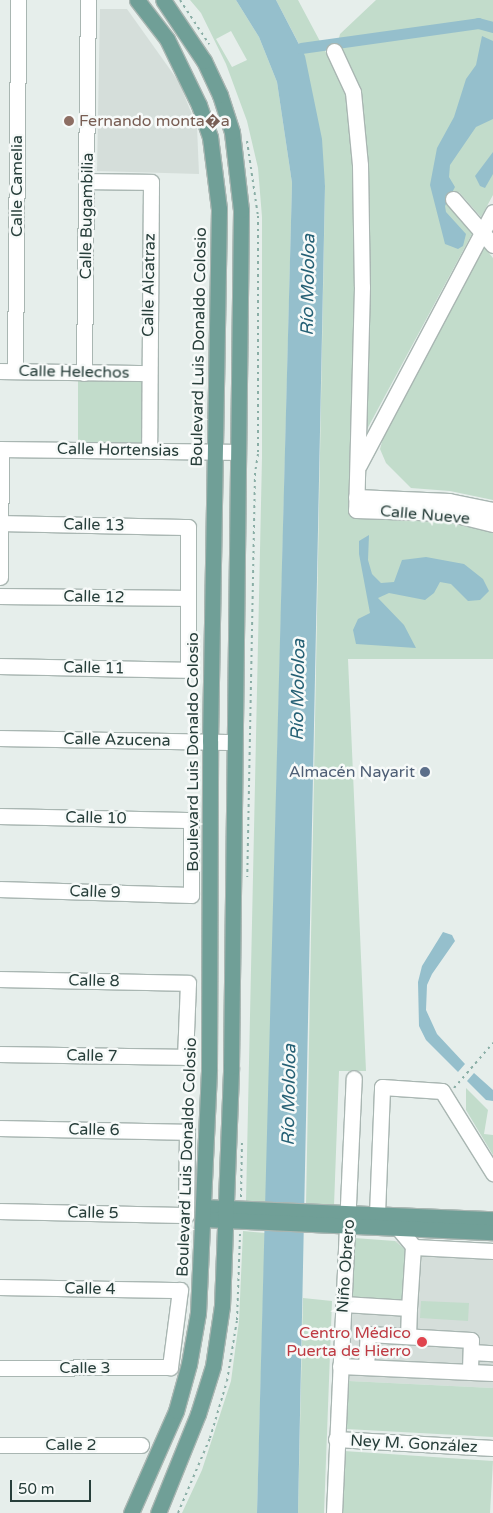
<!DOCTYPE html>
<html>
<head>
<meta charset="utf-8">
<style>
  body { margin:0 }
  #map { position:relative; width:493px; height:1513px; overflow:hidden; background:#e6eeeb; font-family:"Varela Round",sans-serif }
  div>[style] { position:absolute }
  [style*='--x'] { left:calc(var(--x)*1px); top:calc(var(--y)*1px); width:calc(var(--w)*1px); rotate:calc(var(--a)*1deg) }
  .built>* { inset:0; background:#d5deda }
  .green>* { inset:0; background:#c2dccb }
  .water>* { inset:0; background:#95bfcc }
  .canal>* { height:11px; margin:-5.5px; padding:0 5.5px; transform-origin:5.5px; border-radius:5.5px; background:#95bfcc }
  .path>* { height:2px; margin-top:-1px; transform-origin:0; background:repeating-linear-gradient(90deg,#8aaea6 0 2.5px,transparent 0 6.5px) }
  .roads { filter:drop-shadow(1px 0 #a9b6b2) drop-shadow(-1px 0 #a9b6b2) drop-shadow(0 1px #a9b6b2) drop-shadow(0 -1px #a9b6b2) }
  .minor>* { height:15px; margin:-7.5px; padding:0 7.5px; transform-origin:7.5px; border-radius:7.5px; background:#fff }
  .major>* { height:15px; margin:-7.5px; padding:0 7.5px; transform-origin:7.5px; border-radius:7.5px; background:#709f97 }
  .dots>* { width:14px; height:14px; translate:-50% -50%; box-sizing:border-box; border:2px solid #f7faf9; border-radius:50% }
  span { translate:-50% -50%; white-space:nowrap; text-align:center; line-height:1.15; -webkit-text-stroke:5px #f7faf9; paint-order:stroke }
  .education-label { font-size:16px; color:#785e54 }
  .left { translate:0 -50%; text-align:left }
  .street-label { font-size:16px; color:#273e3a }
  .service-label { font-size:16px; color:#4e5e75 }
  .right { translate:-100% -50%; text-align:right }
  .health-label { font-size:16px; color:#be3a42 }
  .water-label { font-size:18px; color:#266175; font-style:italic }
  .scale { position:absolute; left:10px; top:1480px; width:81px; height:22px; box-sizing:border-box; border:2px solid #273e3a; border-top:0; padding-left:6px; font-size:15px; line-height:18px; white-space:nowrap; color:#273e3a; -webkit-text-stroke:4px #f7faf9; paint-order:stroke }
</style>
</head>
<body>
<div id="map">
  <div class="built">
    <div style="clip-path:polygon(100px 9px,127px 9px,179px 82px,197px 127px,199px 174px,97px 171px)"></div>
    <div style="clip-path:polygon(395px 1241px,493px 1245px,493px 1388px,349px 1381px,352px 1301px,406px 1250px)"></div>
  </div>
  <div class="green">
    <div style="clip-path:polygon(evenodd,190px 0,236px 0,259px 37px,277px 82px,292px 183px,266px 1204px,246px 1202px,262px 457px,262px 217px,258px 168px,247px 121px,226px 64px,201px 13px,190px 0,231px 31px,247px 60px,232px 67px,216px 39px,231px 31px)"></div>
    <div style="clip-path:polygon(276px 0,298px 0,347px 92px,354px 165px,357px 286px,349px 516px,447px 520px,493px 532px,493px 659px,348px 659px,366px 1071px,339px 1071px,334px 1206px,306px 1205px,325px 186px,301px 48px)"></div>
    <div style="clip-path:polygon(376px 0,493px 0,493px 195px,481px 217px,459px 192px,447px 204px,472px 234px,365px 433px,370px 284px,367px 164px,338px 42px,340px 34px)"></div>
    <div style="clip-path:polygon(484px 247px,493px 258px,493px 500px,450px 491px,411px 488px,386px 463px,380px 449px,384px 435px)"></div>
    <div style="clip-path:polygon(78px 372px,148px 373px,149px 451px,78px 450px)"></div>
    <div style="clip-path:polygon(466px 1088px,488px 1110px,484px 1134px,493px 1135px,493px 1155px,466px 1110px)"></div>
    <div style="clip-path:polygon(243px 1231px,265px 1233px,257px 1513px,182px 1513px,202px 1470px,231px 1381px,239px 1321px)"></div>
    <div style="clip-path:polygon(354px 1238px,395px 1241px,406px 1250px,403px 1304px,352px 1301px)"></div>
    <div style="clip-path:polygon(303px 1298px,332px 1301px,324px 1513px,298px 1513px)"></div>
    <div style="clip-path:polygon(421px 1301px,469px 1303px,468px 1321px,420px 1318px)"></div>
    <div style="clip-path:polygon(349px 1381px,493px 1388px,493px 1437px,346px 1429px)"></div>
    <div style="clip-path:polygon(344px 1451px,493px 1461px,490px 1513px,340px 1513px)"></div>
  </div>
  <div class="water">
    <div style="clip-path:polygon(236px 0,276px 0,305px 56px,322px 139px,325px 186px,298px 1513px,257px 1513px,292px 183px,277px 82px,259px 37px)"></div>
    <div style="clip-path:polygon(482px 36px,493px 41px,493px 119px,476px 127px,450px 165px,449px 177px,455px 187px,445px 206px,446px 212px,466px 234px,463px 246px,458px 249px,445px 244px,430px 185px,437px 148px,454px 117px,466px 79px,476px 65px)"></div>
    <div style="clip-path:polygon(493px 152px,493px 174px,485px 188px,480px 186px,475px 176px)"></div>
    <div style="clip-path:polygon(369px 535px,368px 560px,372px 574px,381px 583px,394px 582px,402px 560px,426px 557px,464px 564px,483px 579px,489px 591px,480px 600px,468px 601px,451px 584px,440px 582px,434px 593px,425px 600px,389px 593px,378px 598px,404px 625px,416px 648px,356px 644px,353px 630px,358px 619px,370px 613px,359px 554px,359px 541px)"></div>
    <div style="clip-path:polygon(443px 932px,452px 935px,455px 941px,432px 974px,427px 985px,426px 1010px,437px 1034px,465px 1064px,458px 1072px,426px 1040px,419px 1026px,418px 982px,422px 966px)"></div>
    <div style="clip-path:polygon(474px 1073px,493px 1090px,493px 1101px,486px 1100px,467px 1081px)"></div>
  </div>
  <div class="canal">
    <div style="--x:301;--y:48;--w:179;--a:-8"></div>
    <div style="--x:478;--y:23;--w:16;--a:15"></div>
  </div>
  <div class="path">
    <div style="--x:180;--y:0;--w:53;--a:56.6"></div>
    <div style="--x:247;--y:141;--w:76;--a:81.7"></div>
    <div style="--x:258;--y:216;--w:238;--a:90"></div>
    <div style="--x:258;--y:454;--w:19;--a:99"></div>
    <div style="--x:255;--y:473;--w:404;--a:91.1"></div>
    <div style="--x:454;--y:1088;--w:60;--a:-49.1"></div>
    <div style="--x:241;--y:1197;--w:55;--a:-89"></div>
    <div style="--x:178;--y:1513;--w:82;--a:-66.9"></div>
    <div style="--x:210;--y:1438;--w:59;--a:-73.4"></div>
    <div style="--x:227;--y:1381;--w:62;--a:-80.7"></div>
    <div style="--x:237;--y:1320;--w:86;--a:-88"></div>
  </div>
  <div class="roads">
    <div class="minor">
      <div style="--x:334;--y:51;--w:45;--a:65.1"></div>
      <div style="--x:353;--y:92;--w:73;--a:84.5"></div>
      <div style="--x:360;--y:165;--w:122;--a:89.1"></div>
      <div style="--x:362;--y:287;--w:223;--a:91.5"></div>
      <div style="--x:356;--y:510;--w:92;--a:1.9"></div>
      <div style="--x:448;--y:513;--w:46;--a:13.7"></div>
      <div style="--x:88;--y:181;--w:63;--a:0.9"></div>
      <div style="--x:151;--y:182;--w:269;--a:90.4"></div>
      <div style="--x:453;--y:199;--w:61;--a:49"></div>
      <div style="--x:0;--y:371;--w:148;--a:0.8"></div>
      <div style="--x:15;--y:371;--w:371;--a:-89.5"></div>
      <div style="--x:84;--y:373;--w:373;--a:-89.4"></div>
      <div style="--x:0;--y:449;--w:236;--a:0.7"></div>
      <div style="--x:359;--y:465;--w:286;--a:-62.1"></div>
      <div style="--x:356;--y:497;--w:93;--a:2.5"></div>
      <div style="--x:449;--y:501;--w:45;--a:11.6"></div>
      <div style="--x:0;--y:577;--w:128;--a:-89.6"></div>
      <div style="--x:0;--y:596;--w:187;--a:0.6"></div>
      <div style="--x:0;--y:666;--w:188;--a:1.2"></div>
      <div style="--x:188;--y:670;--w:143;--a:-90"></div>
      <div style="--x:188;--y:527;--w:187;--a:-178.8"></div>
      <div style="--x:0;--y:738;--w:234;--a:1"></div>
      <div style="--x:0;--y:816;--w:191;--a:1.2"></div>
      <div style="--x:191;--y:820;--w:75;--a:90"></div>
      <div style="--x:191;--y:895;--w:191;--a:-178.2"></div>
      <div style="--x:0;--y:979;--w:188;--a:1.2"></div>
      <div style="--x:188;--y:983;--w:74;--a:92.3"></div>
      <div style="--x:185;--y:1057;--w:185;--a:-179.1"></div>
      <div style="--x:0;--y:1128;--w:187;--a:1.2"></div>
      <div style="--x:187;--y:1132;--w:83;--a:90.7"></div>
      <div style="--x:186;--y:1215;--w:186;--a:-178.8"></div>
      <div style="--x:377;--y:1214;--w:127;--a:-87.7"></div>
      <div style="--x:382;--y:1087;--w:60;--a:3.8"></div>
      <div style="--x:442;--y:1091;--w:97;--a:58.1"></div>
      <div style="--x:398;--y:1228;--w:25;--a:50"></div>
      <div style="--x:414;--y:1247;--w:79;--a:2.9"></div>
      <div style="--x:0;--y:1287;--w:180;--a:1"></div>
      <div style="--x:180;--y:1290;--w:78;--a:97.4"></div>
      <div style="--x:170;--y:1367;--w:170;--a:179.7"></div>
      <div style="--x:343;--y:1304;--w:66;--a:3.5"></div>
      <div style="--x:409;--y:1308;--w:28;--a:92"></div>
      <div style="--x:409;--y:1308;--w:62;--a:-86.3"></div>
      <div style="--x:471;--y:1352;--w:22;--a:3"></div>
      <div style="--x:340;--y:1366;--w:153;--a:2.6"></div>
      <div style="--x:366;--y:1367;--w:33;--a:-87"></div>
      <div style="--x:368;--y:1334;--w:103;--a:3.3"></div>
      <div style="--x:471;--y:1340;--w:32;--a:92"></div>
      <div style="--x:336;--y:1439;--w:157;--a:3.3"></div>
      <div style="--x:0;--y:1445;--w:141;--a:0"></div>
      <div style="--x:334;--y:1513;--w:435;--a:-87.4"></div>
    </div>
    <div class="major">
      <div style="--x:203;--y:1207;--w:290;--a:2.4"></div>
      <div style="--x:203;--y:1219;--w:290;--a:2.6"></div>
      <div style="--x:131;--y:1513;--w:111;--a:-66.2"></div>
      <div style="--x:176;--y:1411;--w:49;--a:-74.5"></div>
      <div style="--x:189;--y:1364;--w:52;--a:-80"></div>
      <div style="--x:198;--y:1313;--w:244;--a:-87.4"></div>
      <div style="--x:209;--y:1069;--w:328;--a:-89.8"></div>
      <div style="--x:210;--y:741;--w:532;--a:-89.03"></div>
      <div style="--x:219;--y:209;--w:73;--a:-97.1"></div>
      <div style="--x:210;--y:137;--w:34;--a:-109"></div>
      <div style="--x:199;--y:105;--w:73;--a:-115.9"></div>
      <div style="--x:167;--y:39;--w:49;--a:-127.6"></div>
      <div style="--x:158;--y:1513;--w:107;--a:-68"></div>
      <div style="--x:198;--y:1414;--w:50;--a:-72.6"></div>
      <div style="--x:213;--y:1366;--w:61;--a:-81.5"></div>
      <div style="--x:222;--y:1306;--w:239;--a:-87.8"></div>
      <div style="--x:231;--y:1067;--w:857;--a:-89.33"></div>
      <div style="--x:241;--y:210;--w:79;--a:-96.6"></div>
      <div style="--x:232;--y:132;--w:39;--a:-108"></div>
      <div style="--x:220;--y:95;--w:38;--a:-115"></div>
      <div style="--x:204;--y:61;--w:73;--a:-123.9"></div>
    </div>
  </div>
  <div class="dots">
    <div style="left:69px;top:121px;background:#8d6e63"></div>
    <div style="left:425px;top:772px;background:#5c6f8a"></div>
    <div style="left:422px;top:1342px;background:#e0444e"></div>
  </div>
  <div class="education-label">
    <span class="left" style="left:79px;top:121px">Fernando monta�a</span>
  </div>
  <div class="street-label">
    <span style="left:17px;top:186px;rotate:-90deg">Calle Camelia</span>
    <span style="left:87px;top:216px;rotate:-89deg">Calle Bugambilia</span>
    <span style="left:149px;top:285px;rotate:-89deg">Calle Alcatraz</span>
    <span style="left:199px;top:347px;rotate:-89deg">Boulevard Luis Donaldo Colosio</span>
    <span style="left:74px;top:372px;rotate:1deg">Calle Helechos</span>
    <span style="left:118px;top:450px;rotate:1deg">Calle Hortensias</span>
    <span style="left:425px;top:515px;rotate:5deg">Calle Nueve</span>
    <span style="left:94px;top:525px;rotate:1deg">Calle 13</span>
    <span style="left:94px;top:597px;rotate:1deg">Calle 12</span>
    <span style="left:94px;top:668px;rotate:1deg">Calle 11</span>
    <span style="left:117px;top:740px;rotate:1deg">Calle Azucena</span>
    <span style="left:193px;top:752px;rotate:-90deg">Boulevard Luis Donaldo Colosio</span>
    <span style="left:96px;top:818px;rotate:1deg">Calle 10</span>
    <span style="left:95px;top:892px;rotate:2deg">Calle 9</span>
    <span style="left:94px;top:981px;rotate:1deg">Calle 8</span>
    <span style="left:92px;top:1056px;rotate:1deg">Calle 7</span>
    <span style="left:94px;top:1130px;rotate:1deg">Calle 6</span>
    <span style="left:187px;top:1157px;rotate:-88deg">Boulevard Luis Donaldo Colosio</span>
    <span style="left:93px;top:1213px;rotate:1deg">Calle 5</span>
    <span style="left:346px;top:1266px;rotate:-86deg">Niño Obrero</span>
    <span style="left:90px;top:1289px;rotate:1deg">Calle 4</span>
    <span style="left:85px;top:1368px">Calle 3</span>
    <span style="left:414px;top:1444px;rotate:3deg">Ney M. González</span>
    <span style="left:71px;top:1445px">Calle 2</span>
  </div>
  <div class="service-label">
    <span class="right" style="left:415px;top:772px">Almacén Nayarit</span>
  </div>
  <div class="health-label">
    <span class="right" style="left:411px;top:1342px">Centro Médico<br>Puerta de Hierro</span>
  </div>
  <div class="water-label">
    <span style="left:308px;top:285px;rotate:-89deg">Río Mololoa</span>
    <span style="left:298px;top:690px;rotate:-89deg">Río Mololoa</span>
    <span style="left:289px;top:1095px;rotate:-89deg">Río Mololoa</span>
  </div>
  <div class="scale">50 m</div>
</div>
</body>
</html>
